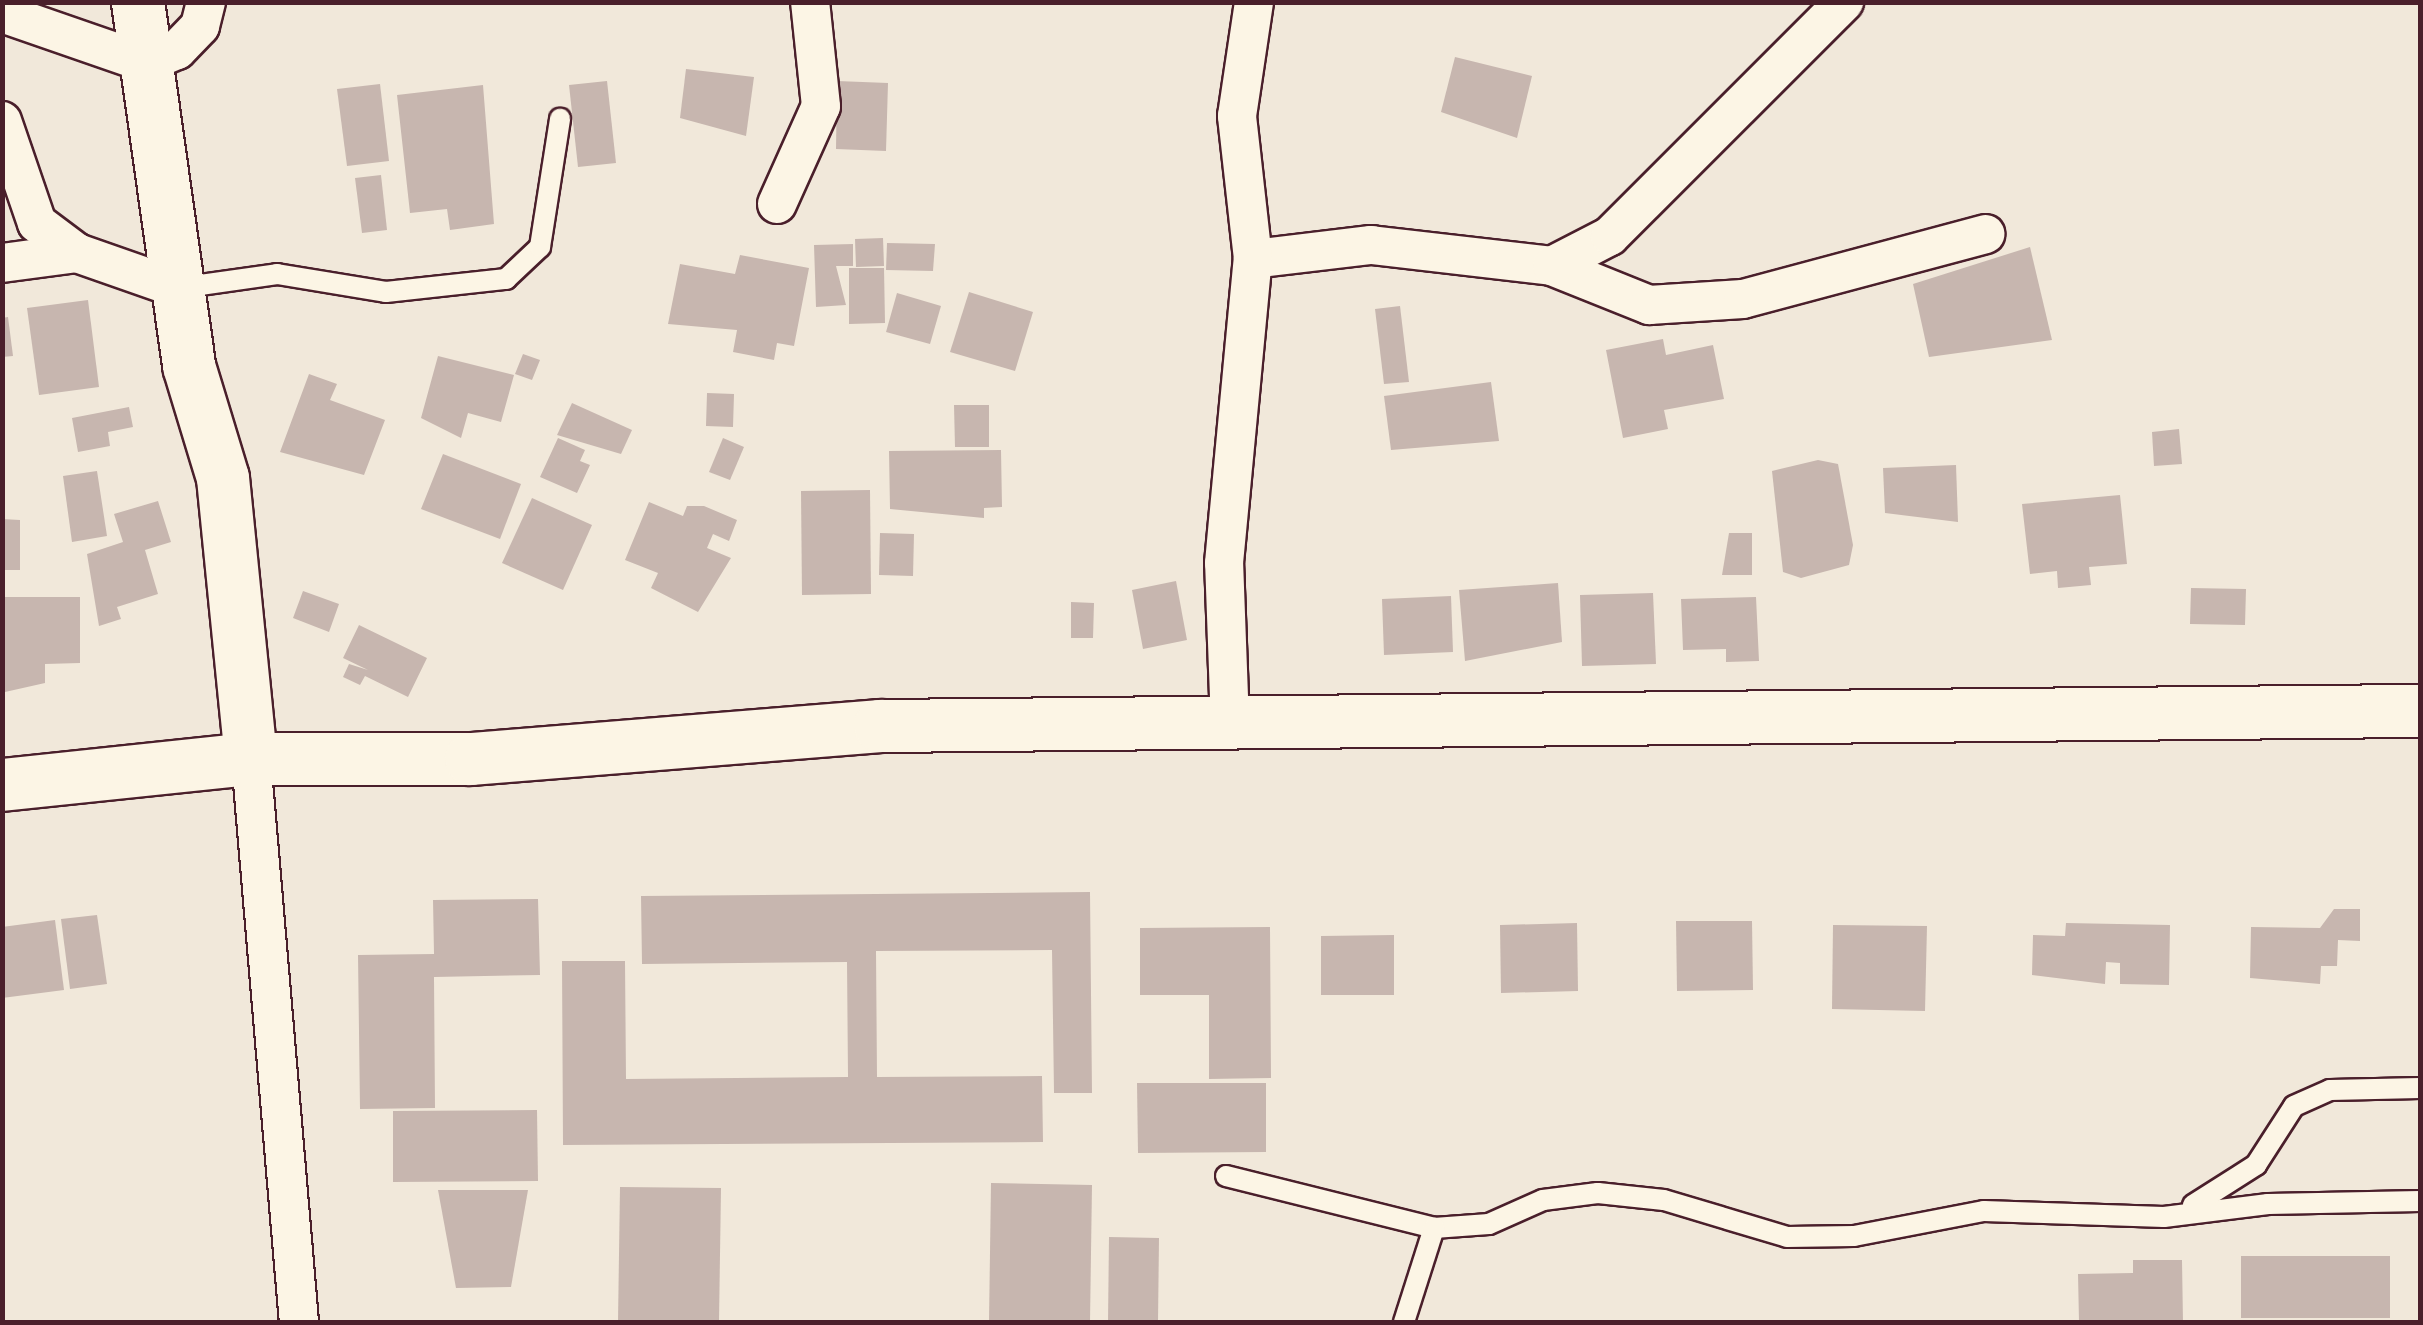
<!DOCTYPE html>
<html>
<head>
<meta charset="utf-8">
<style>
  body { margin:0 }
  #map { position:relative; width:2423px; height:1325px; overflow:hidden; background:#f1e8da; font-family:"Shantell Sans",sans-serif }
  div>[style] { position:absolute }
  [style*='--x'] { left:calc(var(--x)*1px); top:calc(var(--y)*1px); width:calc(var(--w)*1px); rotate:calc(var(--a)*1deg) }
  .building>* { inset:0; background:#c7b6af }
  .roads { filter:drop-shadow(2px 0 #4a1f2b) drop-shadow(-2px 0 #4a1f2b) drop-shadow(0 2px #4a1f2b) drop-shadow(0 -2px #4a1f2b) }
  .lane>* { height:20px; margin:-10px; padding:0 10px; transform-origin:10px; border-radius:10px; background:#fcf5e5 }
  .street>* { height:38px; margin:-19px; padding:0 19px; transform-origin:19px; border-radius:19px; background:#fcf5e5 }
  .secondary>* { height:52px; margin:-26px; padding:0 26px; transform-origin:26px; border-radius:26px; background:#fcf5e5 }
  span { translate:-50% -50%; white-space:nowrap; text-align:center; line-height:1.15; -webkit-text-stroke:8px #fcf5e5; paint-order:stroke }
  .frame { position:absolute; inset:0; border:5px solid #4a1f2b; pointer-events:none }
</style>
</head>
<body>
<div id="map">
  <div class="building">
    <div style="clip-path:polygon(1455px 57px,1532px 76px,1517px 138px,1441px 112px)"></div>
    <div style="clip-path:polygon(686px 69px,754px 77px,746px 136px,680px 118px)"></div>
    <div style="clip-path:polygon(607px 81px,616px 163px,578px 167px,569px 85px)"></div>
    <div style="clip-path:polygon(837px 81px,888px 83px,886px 151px,836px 149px)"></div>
    <div style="clip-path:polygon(380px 84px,389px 161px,347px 166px,337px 89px)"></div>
    <div style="clip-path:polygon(483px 85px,494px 224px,450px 230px,447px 209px,410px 213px,397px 95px)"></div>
    <div style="clip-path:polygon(381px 175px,387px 230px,362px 233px,355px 178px)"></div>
    <div style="clip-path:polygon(883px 238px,884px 266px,856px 267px,855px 239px)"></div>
    <div style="clip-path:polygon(887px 243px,935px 244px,933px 271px,886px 270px)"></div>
    <div style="clip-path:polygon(853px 244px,853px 266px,836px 266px,846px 305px,816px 307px,814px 245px)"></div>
    <div style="clip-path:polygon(2030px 247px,2052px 340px,1929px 357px,1913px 284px)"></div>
    <div style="clip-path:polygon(740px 255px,809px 268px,794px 346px,777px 343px,774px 360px,733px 352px,737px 330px,668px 324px,680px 264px,735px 274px)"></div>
    <div style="clip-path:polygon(849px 268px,884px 268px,885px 323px,849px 324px)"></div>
    <div style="clip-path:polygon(969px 292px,1033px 312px,1015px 371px,950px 352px)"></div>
    <div style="clip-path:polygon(897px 293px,941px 306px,930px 344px,886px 332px)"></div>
    <div style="clip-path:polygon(88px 300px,99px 387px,39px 395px,27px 308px)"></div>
    <div style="clip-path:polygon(1400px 306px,1409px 382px,1384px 384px,1375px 309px)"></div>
    <div style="clip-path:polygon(8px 317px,13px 356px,2px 357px,2px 318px)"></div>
    <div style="clip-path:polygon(1663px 339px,1666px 355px,1713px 345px,1724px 399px,1664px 410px,1668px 429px,1623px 438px,1606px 350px)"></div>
    <div style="clip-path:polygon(523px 354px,540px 360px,532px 380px,515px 374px)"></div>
    <div style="clip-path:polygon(438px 356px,514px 375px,501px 422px,468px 413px,461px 438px,421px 418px)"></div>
    <div style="clip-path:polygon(309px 374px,337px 384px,330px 400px,385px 420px,364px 475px,280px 452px)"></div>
    <div style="clip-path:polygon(1491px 382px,1499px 441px,1391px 450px,1384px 396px)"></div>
    <div style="clip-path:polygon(707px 393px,734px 394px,733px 427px,706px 426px)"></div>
    <div style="clip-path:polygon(572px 403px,632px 430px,621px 454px,557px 435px)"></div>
    <div style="clip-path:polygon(954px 405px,989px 405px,989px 447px,955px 447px)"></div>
    <div style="clip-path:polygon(129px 407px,133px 427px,108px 432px,110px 446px,78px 452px,72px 418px)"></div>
    <div style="clip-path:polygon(2179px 429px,2182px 464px,2154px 466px,2152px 432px)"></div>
    <div style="clip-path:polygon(558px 438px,585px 450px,580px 461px,590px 465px,577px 493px,540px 477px)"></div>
    <div style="clip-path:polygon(723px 438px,744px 447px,730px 480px,709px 472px)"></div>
    <div style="clip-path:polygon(1001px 450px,1002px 507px,984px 508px,984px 518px,890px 509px,889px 451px)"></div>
    <div style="clip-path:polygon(443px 454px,521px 484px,500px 539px,421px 509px)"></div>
    <div style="clip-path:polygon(1818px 460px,1838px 464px,1853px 545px,1849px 565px,1801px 578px,1783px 572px,1772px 471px)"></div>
    <div style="clip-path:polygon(1956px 465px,1958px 522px,1885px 513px,1883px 468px)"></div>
    <div style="clip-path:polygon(97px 471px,107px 536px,72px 542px,63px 476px)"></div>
    <div style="clip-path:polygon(870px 490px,871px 594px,802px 595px,801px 491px)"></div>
    <div style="clip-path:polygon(2120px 495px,2127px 564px,2089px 567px,2091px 585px,2058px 588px,2057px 571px,2030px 574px,2022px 504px)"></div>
    <div style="clip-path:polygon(532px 498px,592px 525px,563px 590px,502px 563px)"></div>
    <div style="clip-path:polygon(158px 501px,171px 542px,145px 550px,158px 594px,117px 607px,121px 619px,99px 626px,87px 554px,123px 542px,114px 514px)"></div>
    <div style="clip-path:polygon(649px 502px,683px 516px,687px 506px,704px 506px,737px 520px,729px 541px,713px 534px,707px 548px,731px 558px,698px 612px,651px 588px,658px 573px,625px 560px)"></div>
    <div style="clip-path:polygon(2px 519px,20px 520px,20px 570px,2px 570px)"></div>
    <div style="clip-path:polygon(880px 533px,914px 534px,913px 576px,879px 575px)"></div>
    <div style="clip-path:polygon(1729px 533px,1752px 533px,1752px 575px,1722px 575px)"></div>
    <div style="clip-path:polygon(1176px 581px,1187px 640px,1143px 649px,1132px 590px)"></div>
    <div style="clip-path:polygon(1558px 583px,1562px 642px,1465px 661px,1459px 590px)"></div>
    <div style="clip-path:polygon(2191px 588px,2246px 589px,2245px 625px,2190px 624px)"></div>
    <div style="clip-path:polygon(303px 591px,339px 604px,329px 632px,293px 618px)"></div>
    <div style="clip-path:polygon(1653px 593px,1656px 664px,1582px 666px,1580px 595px)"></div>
    <div style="clip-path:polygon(1451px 596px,1453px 652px,1384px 655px,1382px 599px)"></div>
    <div style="clip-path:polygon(5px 597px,80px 597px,80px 663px,45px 664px,45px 683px,5px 692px)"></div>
    <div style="clip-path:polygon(1756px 597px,1759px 661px,1726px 662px,1726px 649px,1683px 650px,1681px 599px)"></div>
    <div style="clip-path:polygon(1071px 602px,1094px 603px,1093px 638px,1071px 638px)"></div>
    <div style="clip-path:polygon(359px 625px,427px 658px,408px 697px,365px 676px,360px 685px,343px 677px,349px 664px,368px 670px,343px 658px)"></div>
    <div style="clip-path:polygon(1090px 892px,1092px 1093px,1054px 1093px,1052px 950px,876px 951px,877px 1077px,1042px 1076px,1043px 1142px,563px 1145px,562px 961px,625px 961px,626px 1079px,848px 1077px,847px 962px,642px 964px,641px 896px)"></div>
    <div style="clip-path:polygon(538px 899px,540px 975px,434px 977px,435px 1108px,360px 1109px,358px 955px,434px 954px,433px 900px)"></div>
    <div style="clip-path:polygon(2334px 909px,2360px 909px,2360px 941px,2338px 940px,2337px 966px,2321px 966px,2320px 984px,2250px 978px,2251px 927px,2320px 928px)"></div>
    <div style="clip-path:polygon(97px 915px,107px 984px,70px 989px,61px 919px)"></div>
    <div style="clip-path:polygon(55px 920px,64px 990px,2px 998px,2px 927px)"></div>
    <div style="clip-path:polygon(1676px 921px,1752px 921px,1753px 990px,1677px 991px)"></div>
    <div style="clip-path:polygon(1577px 923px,1578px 991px,1501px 993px,1500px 925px)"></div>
    <div style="clip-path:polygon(2066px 923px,2170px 925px,2169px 985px,2120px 984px,2120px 963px,2106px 962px,2105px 984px,2032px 975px,2033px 935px,2065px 936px)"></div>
    <div style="clip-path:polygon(1833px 925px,1927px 926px,1925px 1011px,1832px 1009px)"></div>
    <div style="clip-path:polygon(1270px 927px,1271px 1078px,1209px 1079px,1209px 995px,1140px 995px,1140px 928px)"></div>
    <div style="clip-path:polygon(1394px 935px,1394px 995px,1321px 995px,1321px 936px)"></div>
    <div style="clip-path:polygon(1137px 1083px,1266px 1083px,1266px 1152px,1138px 1153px)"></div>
    <div style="clip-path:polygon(537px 1110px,538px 1181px,393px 1182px,393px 1111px)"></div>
    <div style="clip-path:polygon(991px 1183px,1092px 1185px,1090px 1322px,989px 1322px)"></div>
    <div style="clip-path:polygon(620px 1187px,721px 1188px,719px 1322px,618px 1322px)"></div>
    <div style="clip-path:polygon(438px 1190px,528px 1190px,511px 1287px,456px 1288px)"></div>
    <div style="clip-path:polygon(1109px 1237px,1159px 1238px,1158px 1322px,1108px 1322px)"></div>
    <div style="clip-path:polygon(2241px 1256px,2390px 1256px,2390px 1318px,2241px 1318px)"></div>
    <div style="clip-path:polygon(2133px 1260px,2182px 1260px,2183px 1322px,2079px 1322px,2078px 1274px,2133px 1273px)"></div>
  </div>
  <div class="roads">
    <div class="lane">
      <div style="--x:179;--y:288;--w:99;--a:-8.1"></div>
      <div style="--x:277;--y:274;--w:110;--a:9.4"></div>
      <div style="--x:386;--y:292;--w:121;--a:-6.2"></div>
      <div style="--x:506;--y:279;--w:47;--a:-43.3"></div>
      <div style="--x:540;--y:247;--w:130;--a:-81.1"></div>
      <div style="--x:1226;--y:1176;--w:214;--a:14"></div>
      <div style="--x:1434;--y:1228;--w:55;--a:-4.2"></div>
      <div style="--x:1489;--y:1224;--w:59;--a:-24"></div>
      <div style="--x:1543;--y:1200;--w:55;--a:-7.3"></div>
      <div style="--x:1598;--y:1193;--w:66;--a:6.1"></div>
      <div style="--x:1664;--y:1200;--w:128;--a:16.7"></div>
      <div style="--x:1787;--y:1237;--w:67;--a:-0.9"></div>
      <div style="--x:1854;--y:1236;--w:132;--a:-10.9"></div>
      <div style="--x:1984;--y:1211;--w:180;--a:1.9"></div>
      <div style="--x:2164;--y:1217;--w:105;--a:-7.1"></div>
      <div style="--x:2268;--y:1204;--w:152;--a:-1.1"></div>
      <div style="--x:2193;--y:1205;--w:75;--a:-32.4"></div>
      <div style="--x:2256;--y:1165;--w:70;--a:-57.2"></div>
      <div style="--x:2294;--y:1106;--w:39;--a:-24"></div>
      <div style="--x:2330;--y:1090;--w:90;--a:-1.3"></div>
      <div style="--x:1404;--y:1322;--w:99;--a:-72.3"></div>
    </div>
    <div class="street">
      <div style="--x:2;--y:13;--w:152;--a:19.1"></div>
      <div style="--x:146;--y:63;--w:34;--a:-23"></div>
      <div style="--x:177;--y:50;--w:33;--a:-46"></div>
      <div style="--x:200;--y:26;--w:25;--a:-76"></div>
      <div style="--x:2;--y:121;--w:108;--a:71.1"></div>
      <div style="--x:37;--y:223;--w:50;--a:36.9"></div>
      <div style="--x:77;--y:253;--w:106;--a:19.3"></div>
      <div style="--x:777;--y:204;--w:107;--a:-65.8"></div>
      <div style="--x:821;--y:106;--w:105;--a:-96"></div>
      <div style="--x:1253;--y:259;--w:119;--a:-6.8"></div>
      <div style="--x:1371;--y:245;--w:182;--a:6.6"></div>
      <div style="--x:1552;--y:266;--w:105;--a:21.9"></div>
      <div style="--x:1649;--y:305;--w:94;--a:-3.7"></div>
      <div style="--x:1743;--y:299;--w:251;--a:-15"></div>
      <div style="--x:2;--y:263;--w:76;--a:-7.6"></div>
      <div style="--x:1552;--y:266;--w:65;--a:-27.3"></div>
      <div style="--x:1610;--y:236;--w:331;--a:-45"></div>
      <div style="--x:1230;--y:724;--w:161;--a:-92.1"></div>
      <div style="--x:1224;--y:563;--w:305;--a:-84.6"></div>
      <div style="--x:1253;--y:259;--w:144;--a:-96.4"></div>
      <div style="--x:1237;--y:116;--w:115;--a:-81.5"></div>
      <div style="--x:251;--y:759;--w:565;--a:85.13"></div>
    </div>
    <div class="secondary">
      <div style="--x:138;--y:2;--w:368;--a:82"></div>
      <div style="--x:189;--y:366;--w:117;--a:73.1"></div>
      <div style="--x:223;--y:478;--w:282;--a:84.3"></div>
      <div style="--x:2;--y:785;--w:250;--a:-6"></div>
      <div style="--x:251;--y:759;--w:220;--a:0"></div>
      <div style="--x:471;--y:759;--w:410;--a:-4.6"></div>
      <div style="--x:880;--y:726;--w:1540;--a:-0.56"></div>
    </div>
  </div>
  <div class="frame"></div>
</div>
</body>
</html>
